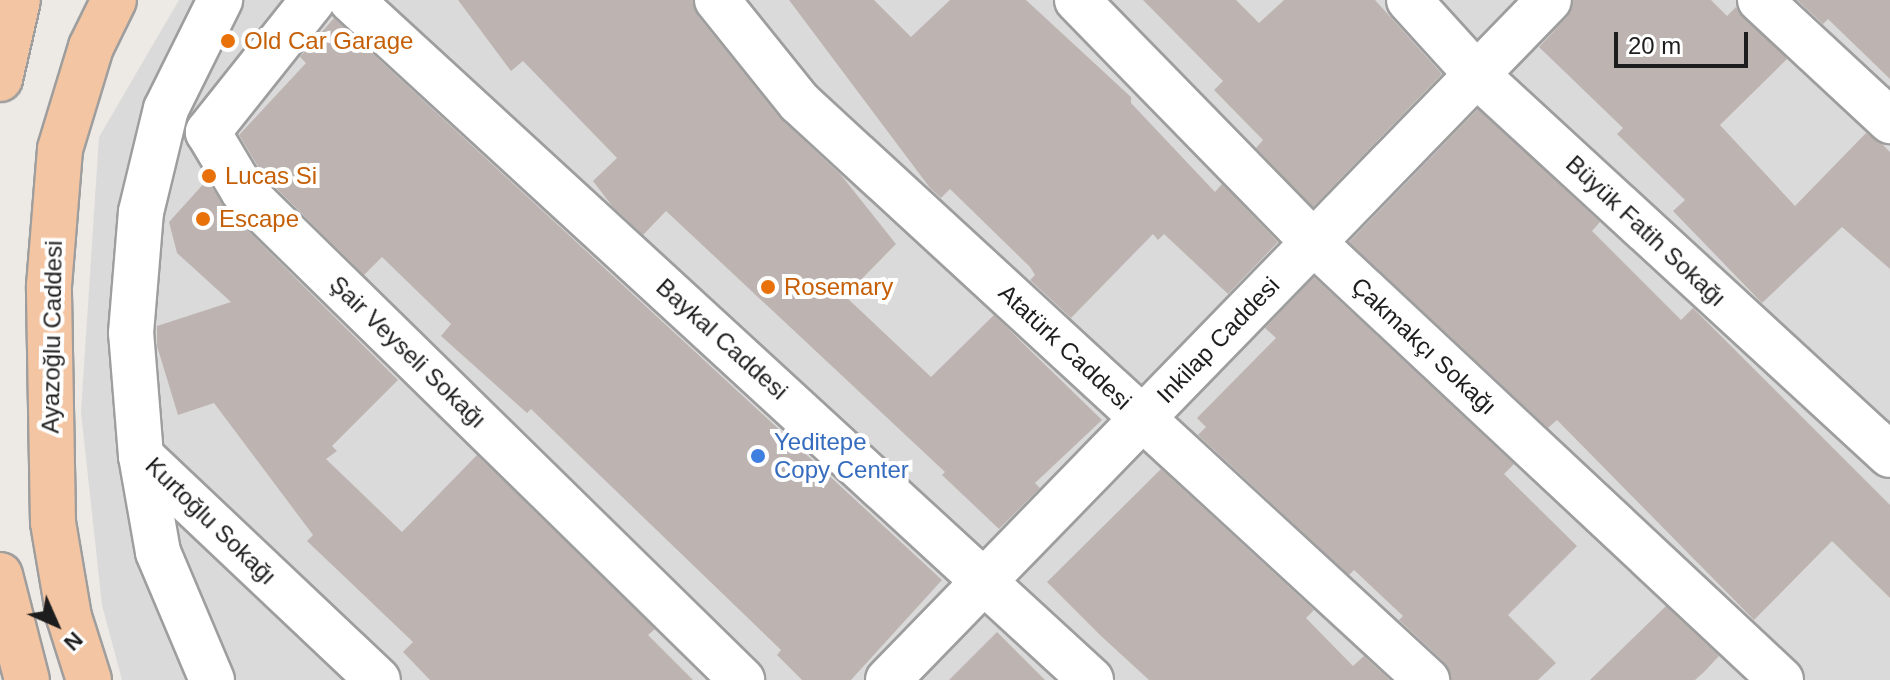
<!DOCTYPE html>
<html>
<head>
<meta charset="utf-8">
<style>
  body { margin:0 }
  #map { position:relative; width:1890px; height:680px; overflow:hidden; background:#ede9e4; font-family:Arial,sans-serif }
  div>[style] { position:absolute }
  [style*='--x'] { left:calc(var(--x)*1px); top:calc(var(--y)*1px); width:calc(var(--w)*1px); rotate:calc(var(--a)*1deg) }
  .residential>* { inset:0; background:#dbdada }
  .building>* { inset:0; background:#bdb4b1 }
  .roads { filter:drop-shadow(2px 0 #9e9e9e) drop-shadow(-2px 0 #9e9e9e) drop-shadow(0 2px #9e9e9e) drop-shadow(0 -2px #9e9e9e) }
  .minor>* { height:44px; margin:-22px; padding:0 22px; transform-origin:22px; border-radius:22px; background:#fff }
  .major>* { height:44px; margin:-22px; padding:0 22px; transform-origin:22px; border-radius:22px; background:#f4c5a2 }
  .dots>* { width:22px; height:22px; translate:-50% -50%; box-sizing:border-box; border:4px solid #fff; border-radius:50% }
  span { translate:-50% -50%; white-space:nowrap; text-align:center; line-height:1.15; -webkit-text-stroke:8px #fff; paint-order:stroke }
  .food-label { font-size:24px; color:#c56008 }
  .left { translate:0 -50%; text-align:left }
  .street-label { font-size:24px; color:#1d1d1d }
  .shop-label { font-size:24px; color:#366cbe }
  .north { position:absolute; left:16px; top:584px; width:80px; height:80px; -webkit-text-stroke:6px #fff; paint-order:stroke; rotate:135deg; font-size:22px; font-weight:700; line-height:32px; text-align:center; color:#1d1d1d }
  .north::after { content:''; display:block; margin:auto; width:28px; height:36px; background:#1d1d1d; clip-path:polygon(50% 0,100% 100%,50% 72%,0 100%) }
  .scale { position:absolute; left:1614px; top:32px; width:134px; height:36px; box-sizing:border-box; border:4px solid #1d1d1d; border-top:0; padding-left:10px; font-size:24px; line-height:28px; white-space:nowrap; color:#1d1d1d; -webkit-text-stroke:6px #fff; paint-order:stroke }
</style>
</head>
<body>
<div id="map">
  <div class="residential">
    <div style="clip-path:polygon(179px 0,1890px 0,1890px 680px,122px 680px,102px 605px,81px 412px,99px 137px)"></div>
  </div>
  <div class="building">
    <div style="clip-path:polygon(458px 0,693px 0,698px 16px,780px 118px,841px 175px,896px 244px,845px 296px,931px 377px,994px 315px,1102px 420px,1035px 483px,1040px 488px,999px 529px,942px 475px,945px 472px,666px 211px,643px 235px,612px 206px,593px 181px,617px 158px,523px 61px,511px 71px)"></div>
    <div style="clip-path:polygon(789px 0,874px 0,911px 37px,950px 0,1026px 0,1131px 97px,1131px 103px,1215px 192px,1222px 184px,1278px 242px,1228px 294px,1164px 234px,1158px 240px,1153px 234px,1071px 318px,1030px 280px,1035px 275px,1030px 267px,950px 189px,941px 198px,930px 188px)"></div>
    <div style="clip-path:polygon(1143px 0,1236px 0,1259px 23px,1284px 0,1375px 0,1442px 74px,1313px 207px,1256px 148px,1263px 140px,1214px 90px,1223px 81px)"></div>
    <div style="clip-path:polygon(1573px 0,1711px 0,1727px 16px,1736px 7px,1787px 59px,1720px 125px,1795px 206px,1866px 133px,1882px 144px,1890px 152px,1890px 269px,1842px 227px,1762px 303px,1673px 211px,1685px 200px,1617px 134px,1623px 128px,1539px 47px,1567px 17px)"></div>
    <div style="clip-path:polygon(1797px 0,1890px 0,1890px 79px,1828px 19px,1823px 24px)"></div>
    <div style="clip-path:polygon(334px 18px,942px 580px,851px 680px,802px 680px,777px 655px,781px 650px,531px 409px,527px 413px,441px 336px,451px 324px,382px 257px,364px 275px,263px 175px,239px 135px,306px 63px,300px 57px)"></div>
    <div style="clip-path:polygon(1478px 109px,1600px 222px,1592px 231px,1681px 320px,1693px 308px,1890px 505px,1890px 598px,1832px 541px,1754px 620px,1557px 420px,1548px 428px,1349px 242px)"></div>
    <div style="clip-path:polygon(207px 180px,226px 209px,398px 380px,332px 446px,337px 451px,326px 459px,402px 532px,477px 455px,655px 629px,648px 635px,693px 680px,430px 680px,403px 652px,413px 642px,307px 541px,313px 535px,214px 403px,178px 415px,157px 346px,157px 326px,231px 302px,177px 253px,169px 222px)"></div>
    <div style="clip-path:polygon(1314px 277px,1514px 464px,1504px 474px,1577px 546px,1508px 615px,1556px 663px,1538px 680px,1451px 680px,1444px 662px,1399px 620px,1403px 616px,1354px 570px,1349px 575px,1198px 435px,1206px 427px,1197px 418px,1276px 338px,1265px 328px)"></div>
    <div style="clip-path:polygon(1161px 469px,1314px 610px,1306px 618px,1353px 666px,1364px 656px,1390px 680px,1149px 680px,1100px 635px,1047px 582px)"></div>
    <div style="clip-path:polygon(1666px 606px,1719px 656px,1704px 672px,1695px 680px,1590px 680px)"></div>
    <div style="clip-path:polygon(997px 632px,1045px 680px,949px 680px)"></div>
  </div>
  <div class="roads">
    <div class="minor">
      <div style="--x:313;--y:0;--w:169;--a:128.5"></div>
      <div style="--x:208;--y:132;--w:69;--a:59.3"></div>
      <div style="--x:243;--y:191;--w:699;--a:44.42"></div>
      <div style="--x:351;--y:0;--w:1005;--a:42.58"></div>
      <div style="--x:717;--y:0;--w:131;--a:51.2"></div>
      <div style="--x:799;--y:102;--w:854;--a:42.63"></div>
      <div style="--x:1077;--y:0;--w:338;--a:45.7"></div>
      <div style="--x:1313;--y:242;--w:641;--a:43.1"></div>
      <div style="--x:1409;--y:0;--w:101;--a:47.8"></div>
      <div style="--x:1477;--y:75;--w:561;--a:42.62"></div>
      <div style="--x:1760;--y:0;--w:178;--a:42.9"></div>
      <div style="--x:141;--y:456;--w:326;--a:43.4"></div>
      <div style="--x:212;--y:680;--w:139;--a:-112.9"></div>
      <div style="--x:158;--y:552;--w:97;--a:-100"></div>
      <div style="--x:141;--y:456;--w:123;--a:-94.6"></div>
      <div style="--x:131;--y:333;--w:121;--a:-85.3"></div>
      <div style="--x:141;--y:212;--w:106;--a:-76.4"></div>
      <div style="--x:166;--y:109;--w:122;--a:-63.6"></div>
      <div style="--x:888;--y:680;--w:948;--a:-45.81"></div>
    </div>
    <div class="major">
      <div style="--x:0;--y:79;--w:81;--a:-77.2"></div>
      <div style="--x:0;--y:575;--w:108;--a:75.6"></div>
      <div style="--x:89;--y:680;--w:66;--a:-107.6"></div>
      <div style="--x:69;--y:617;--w:96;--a:-99.6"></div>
      <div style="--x:53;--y:522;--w:236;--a:-91"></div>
      <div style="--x:49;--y:286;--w:137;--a:-85.4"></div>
      <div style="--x:60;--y:149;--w:107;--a:-73.1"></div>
      <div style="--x:91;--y:47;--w:52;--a:-63.9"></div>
    </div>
  </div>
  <div class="dots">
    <div style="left:228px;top:41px;background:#e8710a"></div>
    <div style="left:209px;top:176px;background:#e8710a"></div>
    <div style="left:203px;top:219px;background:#e8710a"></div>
    <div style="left:768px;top:287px;background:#e8710a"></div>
    <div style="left:758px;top:456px;background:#3f7fe0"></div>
  </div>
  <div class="food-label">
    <span class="left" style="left:244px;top:41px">Old Car Garage</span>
    <span class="left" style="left:225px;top:176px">Lucas Si</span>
    <span class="left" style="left:219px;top:219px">Escape</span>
    <span class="left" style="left:784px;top:287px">Rosemary</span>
  </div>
  <div class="street-label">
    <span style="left:1646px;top:231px;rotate:43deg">Büyük Fatih Sokağı</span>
    <span style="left:52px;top:337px;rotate:-89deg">Ayazoğlu Caddesi</span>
    <span style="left:722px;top:339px;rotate:42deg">Baykal Caddesi</span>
    <span style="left:1218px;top:340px;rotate:-46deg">Inkilap Caddesi</span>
    <span style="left:1424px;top:346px;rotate:43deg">Çakmakçı Sokağı</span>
    <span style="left:1065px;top:347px;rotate:43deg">Atatürk Caddesi</span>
    <span style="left:408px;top:352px;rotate:44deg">Şair Veyseli Sokağı</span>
    <span style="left:211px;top:521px;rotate:44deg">Kurtoğlu Sokağı</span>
  </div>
  <div class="shop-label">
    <span class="left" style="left:774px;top:456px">Yeditepe<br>Copy Center</span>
  </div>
  <div class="north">N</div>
  <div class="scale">20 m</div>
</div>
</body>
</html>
